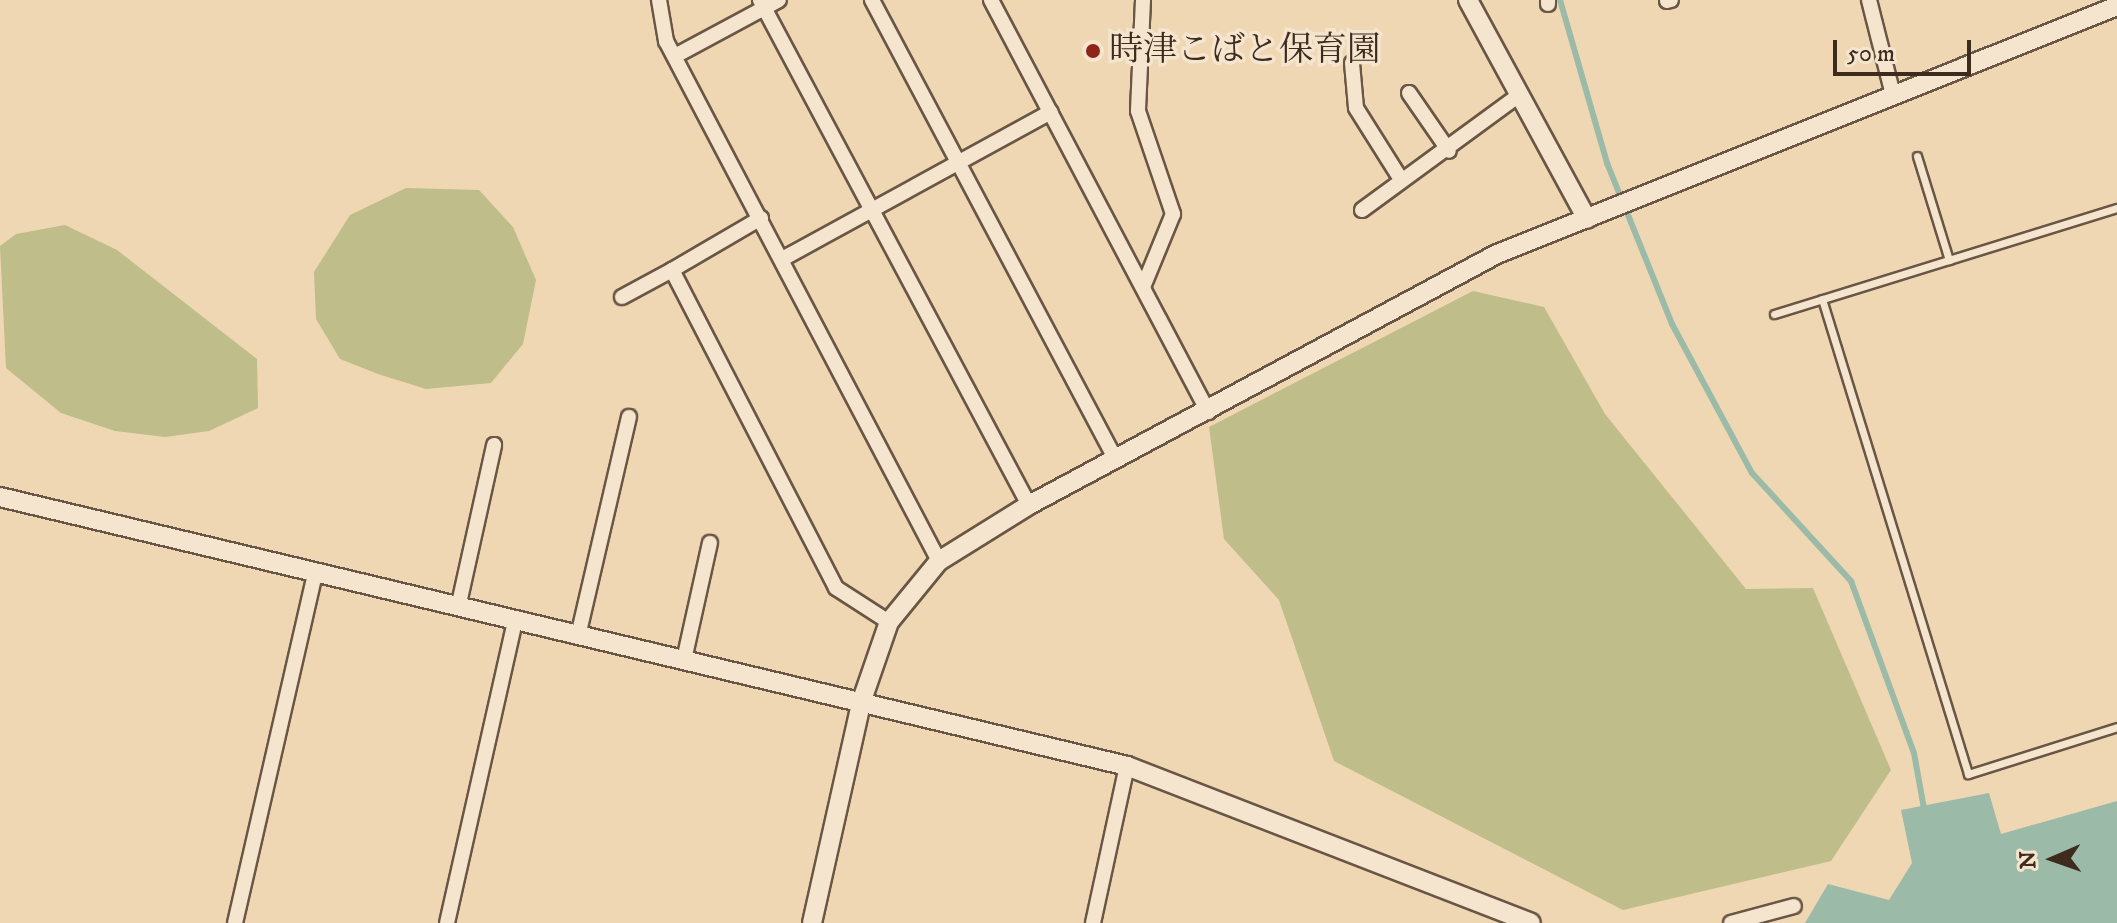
<!DOCTYPE html>
<html>
<head>
<meta charset="utf-8">
<style>
  body { margin:0 }
  #map { position:relative; width:2117px; height:923px; overflow:hidden; background:#efd7b4; font-family:"IM FELL DW Pica","Noto Serif JP",serif }
  div>[style] { position:absolute }
  [style*='--x'] { left:calc(var(--x)*1px); top:calc(var(--y)*1px); width:calc(var(--w)*1px); rotate:calc(var(--a)*1deg) }
  .green>* { inset:0; background:#bfbd89 }
  .water>* { inset:0; background:#9bbaa7 }
  .stream>* { height:6px; margin:-3px; padding:0 3px; transform-origin:3px; border-radius:3px; background:#9bbaa7 }
  .roads { filter:drop-shadow(2px 0 #6a5644) drop-shadow(-2px 0 #6a5644) drop-shadow(0 2px #6a5644) drop-shadow(0 -2px #6a5644) }
  .service>* { height:7px; margin:-3.5px; padding:0 3.5px; transform-origin:3.5px; border-radius:3.5px; background:#f5e5ce }
  .minor>* { height:14px; margin:-7px; padding:0 7px; transform-origin:7px; border-radius:7px; background:#f5e5ce }
  .tertiary>* { height:18px; margin:-9px; padding:0 9px; transform-origin:9px; border-radius:9px; background:#f5e5ce }
  .dots>* { width:22px; height:22px; translate:-50% -50%; box-sizing:border-box; border:4px solid #f5e5ce; border-radius:50% }
  span { translate:-50% -50%; white-space:nowrap; text-align:center; line-height:1.15; -webkit-text-stroke:7px #f5e5ce; paint-order:stroke }
  .poi-label { font-size:34px; color:#3d2b1e }
  .left { translate:0 -50%; text-align:left }
  .north { position:absolute; left:2013px; top:819px; width:80px; height:80px; -webkit-text-stroke:6px #f5e5ce; paint-order:stroke; rotate:268deg; font-size:22px; font-weight:700; line-height:32px; text-align:center; color:#3d2b1e }
  .north::after { content:''; display:block; margin:auto; width:28px; height:36px; background:#3d2b1e; clip-path:polygon(50% 0,100% 100%,50% 72%,0 100%) }
  .scale { position:absolute; left:1833px; top:40px; width:138px; height:36px; box-sizing:border-box; border:4px solid #3d2b1e; border-top:0; padding-left:10px; font-size:24px; line-height:28px; white-space:nowrap; color:#3d2b1e; -webkit-text-stroke:6px #f5e5ce; paint-order:stroke }
</style>
</head>
<body>
<div id="map">
  <div class="green">
    <div style="clip-path:polygon(406px 188px,479px 190px,513px 227px,536px 280px,523px 344px,491px 383px,426px 389px,378px 374px,340px 359px,316px 319px,314px 272px,350px 215px)"></div>
    <div style="clip-path:polygon(65px 225px,117px 250px,257px 359px,258px 408px,209px 431px,165px 437px,115px 431px,61px 413px,6px 368px,0 246px,16px 234px)"></div>
    <div style="clip-path:polygon(1473px 291px,1544px 307px,1605px 414px,1746px 589px,1813px 588px,1891px 770px,1831px 861px,1623px 910px,1334px 761px,1279px 600px,1224px 539px,1209px 427px)"></div>
  </div>
  <div class="water">
    <div style="clip-path:polygon(1989px 793px,2001px 834px,2117px 801px,2117px 923px,1805px 923px,1828px 884px,1889px 900px,1912px 863px,1901px 810px)"></div>
  </div>
  <div class="stream">
    <div style="--x:1560;--y:0;--w:170;--a:73.9"></div>
    <div style="--x:1607;--y:163;--w:174;--a:68"></div>
    <div style="--x:1672;--y:324;--w:169;--a:61.8"></div>
    <div style="--x:1752;--y:473;--w:147;--a:47.5"></div>
    <div style="--x:1851;--y:581;--w:183;--a:69.9"></div>
    <div style="--x:1914;--y:753;--w:62;--a:79.8"></div>
  </div>
  <div class="roads">
    <div class="service">
      <div style="--x:1917;--y:156;--w:109;--a:72.9"></div>
      <div style="--x:1822;--y:299;--w:497;--a:72.9"></div>
      <div style="--x:1968;--y:774;--w:156;--a:-17.5"></div>
      <div style="--x:1774;--y:314;--w:359;--a:-17.2"></div>
    </div>
    <div class="minor">
      <div style="--x:659;--y:0;--w:42;--a:80.3"></div>
      <div style="--x:666;--y:41;--w:587;--a:62.3"></div>
      <div style="--x:760;--y:0;--w:572;--a:61.96"></div>
      <div style="--x:872;--y:0;--w:521;--a:62.06"></div>
      <div style="--x:991;--y:0;--w:466;--a:62.2"></div>
      <div style="--x:1143;--y:0;--w:111;--a:92.6"></div>
      <div style="--x:1138;--y:111;--w:109;--a:71.2"></div>
      <div style="--x:1173;--y:214;--w:79;--a:112.3"></div>
      <div style="--x:1548;--y:0;--w:4;--a:90"></div>
      <div style="--x:1869;--y:0;--w:98;--a:75.8"></div>
      <div style="--x:1667;--y:1;--w:4;--a:-14"></div>
      <div style="--x:675;--y:56;--w:118;--a:-28.3"></div>
      <div style="--x:1352;--y:63;--w:45;--a:84.9"></div>
      <div style="--x:1356;--y:108;--w:83;--a:57.8"></div>
      <div style="--x:1409;--y:93;--w:70;--a:55.4"></div>
      <div style="--x:1362;--y:210;--w:195;--a:-36.2"></div>
      <div style="--x:761;--y:218;--w:103;--a:149.7"></div>
      <div style="--x:672;--y:270;--w:358;--a:62.7"></div>
      <div style="--x:836;--y:588;--w:63;--a:32.7"></div>
      <div style="--x:784;--y:258;--w:304;--a:-28.7"></div>
      <div style="--x:622;--y:297;--w:57;--a:-28.4"></div>
      <div style="--x:458;--y:608;--w:167;--a:-77.5"></div>
      <div style="--x:578;--y:636;--w:225;--a:-76.9"></div>
      <div style="--x:684;--y:660;--w:120;--a:-77.5"></div>
      <div style="--x:235;--y:923;--w:358;--a:-77.1"></div>
      <div style="--x:447;--y:923;--w:309;--a:-77.3"></div>
      <div style="--x:1093;--y:923;--w:161;--a:-77.8"></div>
      <div style="--x:1731;--y:923;--w:65;--a:-15.1"></div>
    </div>
    <div class="tertiary">
      <div style="--x:1468;--y:0;--w:249;--a:61.5"></div>
      <div style="--x:0;--y:497;--w:1159;--a:13.42"></div>
      <div style="--x:1127;--y:766;--w:433;--a:21.2"></div>
      <div style="--x:812;--y:923;--w:229;--a:-77.4"></div>
      <div style="--x:862;--y:700;--w:83;--a:-70.9"></div>
      <div style="--x:889;--y:622;--w:79;--a:-50.7"></div>
      <div style="--x:939;--y:561;--w:106;--a:-31.9"></div>
      <div style="--x:1029;--y:505;--w:531;--a:-28.21"></div>
      <div style="--x:1497;--y:254;--w:668;--a:-21.8"></div>
    </div>
  </div>
  <div class="dots">
    <div style="left:1093px;top:51px;background:#8f2418"></div>
  </div>
  <div class="poi-label">
    <span class="left" style="left:1109px;top:51px">時津こばと保育園</span>
  </div>
  <div class="north">N</div>
  <div class="scale">50 m</div>
</div>
</body>
</html>
